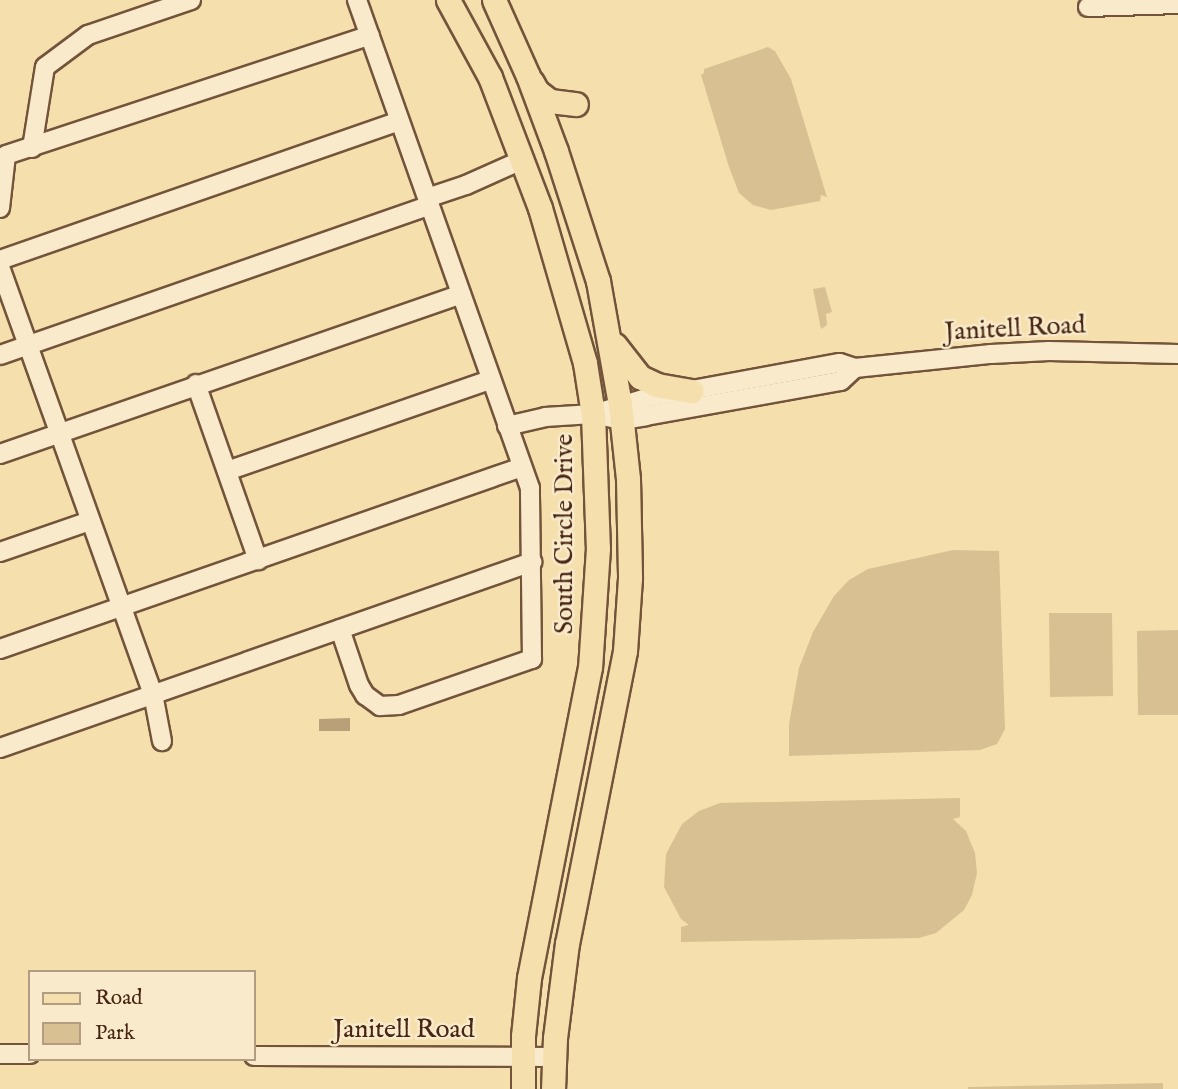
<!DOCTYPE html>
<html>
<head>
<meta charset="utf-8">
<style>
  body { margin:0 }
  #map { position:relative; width:1178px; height:1089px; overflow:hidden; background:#f5dfad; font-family:"IM FELL English",serif }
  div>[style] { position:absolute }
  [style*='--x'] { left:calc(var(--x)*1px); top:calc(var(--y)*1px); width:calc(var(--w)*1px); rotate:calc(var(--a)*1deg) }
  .green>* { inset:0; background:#d8c093 }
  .water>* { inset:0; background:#baa079 }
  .roads { filter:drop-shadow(2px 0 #73543b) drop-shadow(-2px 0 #73543b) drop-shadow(0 2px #73543b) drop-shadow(0 -2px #73543b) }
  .minor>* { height:18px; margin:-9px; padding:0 9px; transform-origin:9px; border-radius:9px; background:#f8eaca }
  .major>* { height:23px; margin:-11.5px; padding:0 11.5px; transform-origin:11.5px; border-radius:11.5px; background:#f5dfad }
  span { translate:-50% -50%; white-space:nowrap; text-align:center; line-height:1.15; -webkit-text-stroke:5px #f8eaca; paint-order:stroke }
  .street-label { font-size:26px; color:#482615 }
  .legend { position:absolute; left:28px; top:970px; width:228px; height:91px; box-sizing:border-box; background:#f8eaca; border:2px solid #b29c82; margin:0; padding:9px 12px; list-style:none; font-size:21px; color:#482615 }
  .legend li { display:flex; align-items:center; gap:14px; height:35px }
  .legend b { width:35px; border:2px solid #b29c82 }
</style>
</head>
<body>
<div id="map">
  <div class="green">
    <div style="clip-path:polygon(768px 47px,775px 51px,791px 79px,827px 197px,821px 195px,820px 201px,771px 210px,753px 205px,739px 193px,729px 167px,701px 75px,704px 73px,704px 69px)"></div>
    <div style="clip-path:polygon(825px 287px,832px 312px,826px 314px,827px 325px,821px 329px,813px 289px)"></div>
    <div style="clip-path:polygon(953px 550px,999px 551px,1005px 729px,997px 744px,980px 750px,789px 756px,789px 724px,799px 668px,813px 632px,834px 596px,849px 580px,868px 569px)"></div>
    <div style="clip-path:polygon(1049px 613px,1112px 613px,1113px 696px,1050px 697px)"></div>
    <div style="clip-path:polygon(1178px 630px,1178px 715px,1138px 715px,1137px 631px)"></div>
    <div style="clip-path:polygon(960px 798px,960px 817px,953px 819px,966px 831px,975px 853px,977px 873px,972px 895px,964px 910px,936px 933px,919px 938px,681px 942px,681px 927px,689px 925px,681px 919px,664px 887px,666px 854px,682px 824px,699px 811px,720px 803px)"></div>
    <div style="clip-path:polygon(1163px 1083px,1163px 1089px,968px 1089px,968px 1087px)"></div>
  </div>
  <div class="water">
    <div style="clip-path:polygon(350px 718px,350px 731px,319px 731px,319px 719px)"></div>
  </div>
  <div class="roads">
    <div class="minor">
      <div style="--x:1088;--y:7;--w:90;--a:-1.9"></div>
      <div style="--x:32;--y:148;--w:82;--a:-80.9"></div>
      <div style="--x:45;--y:67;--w:54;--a:-36.7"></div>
      <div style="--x:88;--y:35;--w:109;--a:-18.8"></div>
      <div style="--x:427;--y:198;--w:41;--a:-18.4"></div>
      <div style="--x:466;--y:185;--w:61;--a:-24.1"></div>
      <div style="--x:0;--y:208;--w:53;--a:-83.5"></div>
      <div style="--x:6;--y:155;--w:383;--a:-18.2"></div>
      <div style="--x:0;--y:260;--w:423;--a:-19.2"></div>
      <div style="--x:0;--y:267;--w:454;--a:70.3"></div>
      <div style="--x:153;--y:694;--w:48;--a:79.2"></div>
      <div style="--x:0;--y:355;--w:454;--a:-19.2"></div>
      <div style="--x:196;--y:384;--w:187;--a:70.6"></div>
      <div style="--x:593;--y:414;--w:52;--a:-16.7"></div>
      <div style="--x:643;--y:399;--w:200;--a:-10.4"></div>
      <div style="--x:840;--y:363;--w:16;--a:18"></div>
      <div style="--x:855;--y:368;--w:137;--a:-5.9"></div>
      <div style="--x:991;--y:354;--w:58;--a:-3"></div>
      <div style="--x:1049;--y:351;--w:129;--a:1.3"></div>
      <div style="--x:507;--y:426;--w:39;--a:-13"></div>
      <div style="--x:545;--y:417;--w:48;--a:-3.6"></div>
      <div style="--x:593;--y:414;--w:30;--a:12"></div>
      <div style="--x:622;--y:420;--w:24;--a:-9"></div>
      <div style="--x:646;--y:416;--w:198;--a:-10.2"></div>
      <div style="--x:841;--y:381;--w:19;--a:-43"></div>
      <div style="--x:0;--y:454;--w:488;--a:-19.1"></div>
      <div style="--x:227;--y:471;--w:278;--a:-19.1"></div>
      <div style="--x:0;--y:552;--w:95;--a:-19"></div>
      <div style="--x:340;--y:629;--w:59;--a:71.3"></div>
      <div style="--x:359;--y:685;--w:12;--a:59"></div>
      <div style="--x:365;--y:695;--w:19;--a:36"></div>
      <div style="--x:380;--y:706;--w:19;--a:-3"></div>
      <div style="--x:399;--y:705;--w:141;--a:-19.1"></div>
      <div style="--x:532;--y:659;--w:171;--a:-90.7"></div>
      <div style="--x:530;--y:488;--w:518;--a:-109.52"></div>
      <div style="--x:0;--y:649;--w:553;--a:-19.22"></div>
      <div style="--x:0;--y:748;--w:564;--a:-19.27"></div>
      <div style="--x:0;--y:1054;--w:30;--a:0"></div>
      <div style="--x:254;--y:1056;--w:300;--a:0.2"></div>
    </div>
    <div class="major">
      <div style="--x:448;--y:0;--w:88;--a:61.4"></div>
      <div style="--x:490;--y:77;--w:140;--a:69.1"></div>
      <div style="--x:540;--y:208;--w:161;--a:73.8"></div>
      <div style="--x:585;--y:363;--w:52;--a:81.1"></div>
      <div style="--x:593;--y:414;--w:134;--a:87.9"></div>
      <div style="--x:598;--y:548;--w:119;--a:93.8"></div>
      <div style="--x:590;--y:667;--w:317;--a:101.1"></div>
      <div style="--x:529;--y:978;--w:58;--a:95.9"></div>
      <div style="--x:523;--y:1036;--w:53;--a:90"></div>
      <div style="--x:494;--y:0;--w:83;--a:65.9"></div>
      <div style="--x:528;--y:76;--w:80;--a:69.5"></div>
      <div style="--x:556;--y:151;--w:137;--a:72.1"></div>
      <div style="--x:598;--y:281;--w:125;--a:79.9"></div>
      <div style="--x:620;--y:404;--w:75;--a:83.9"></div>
      <div style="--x:628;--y:479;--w:99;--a:88.8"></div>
      <div style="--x:630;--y:578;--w:73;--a:93.9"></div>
      <div style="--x:625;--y:651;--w:298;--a:101.2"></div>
      <div style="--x:567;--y:943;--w:96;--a:97.2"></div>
      <div style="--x:555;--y:1038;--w:51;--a:92.2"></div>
      <div style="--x:532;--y:82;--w:10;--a:61"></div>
      <div style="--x:537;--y:91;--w:16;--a:38"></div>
      <div style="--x:550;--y:101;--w:26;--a:7"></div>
      <div style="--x:615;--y:345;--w:41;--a:52"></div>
      <div style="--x:640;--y:377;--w:19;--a:25"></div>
      <div style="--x:657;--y:385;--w:35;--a:10"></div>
    </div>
  </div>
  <div class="street-label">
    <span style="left:1015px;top:329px;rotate:-3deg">Janitell Road</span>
    <span style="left:565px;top:534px;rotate:-90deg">South Circle Drive</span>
    <span style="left:404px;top:1030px">Janitell Road</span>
  </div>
  <ul class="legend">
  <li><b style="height:9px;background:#f5dfad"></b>Road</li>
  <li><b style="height:19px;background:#d8c093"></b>Park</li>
  </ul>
</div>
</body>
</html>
